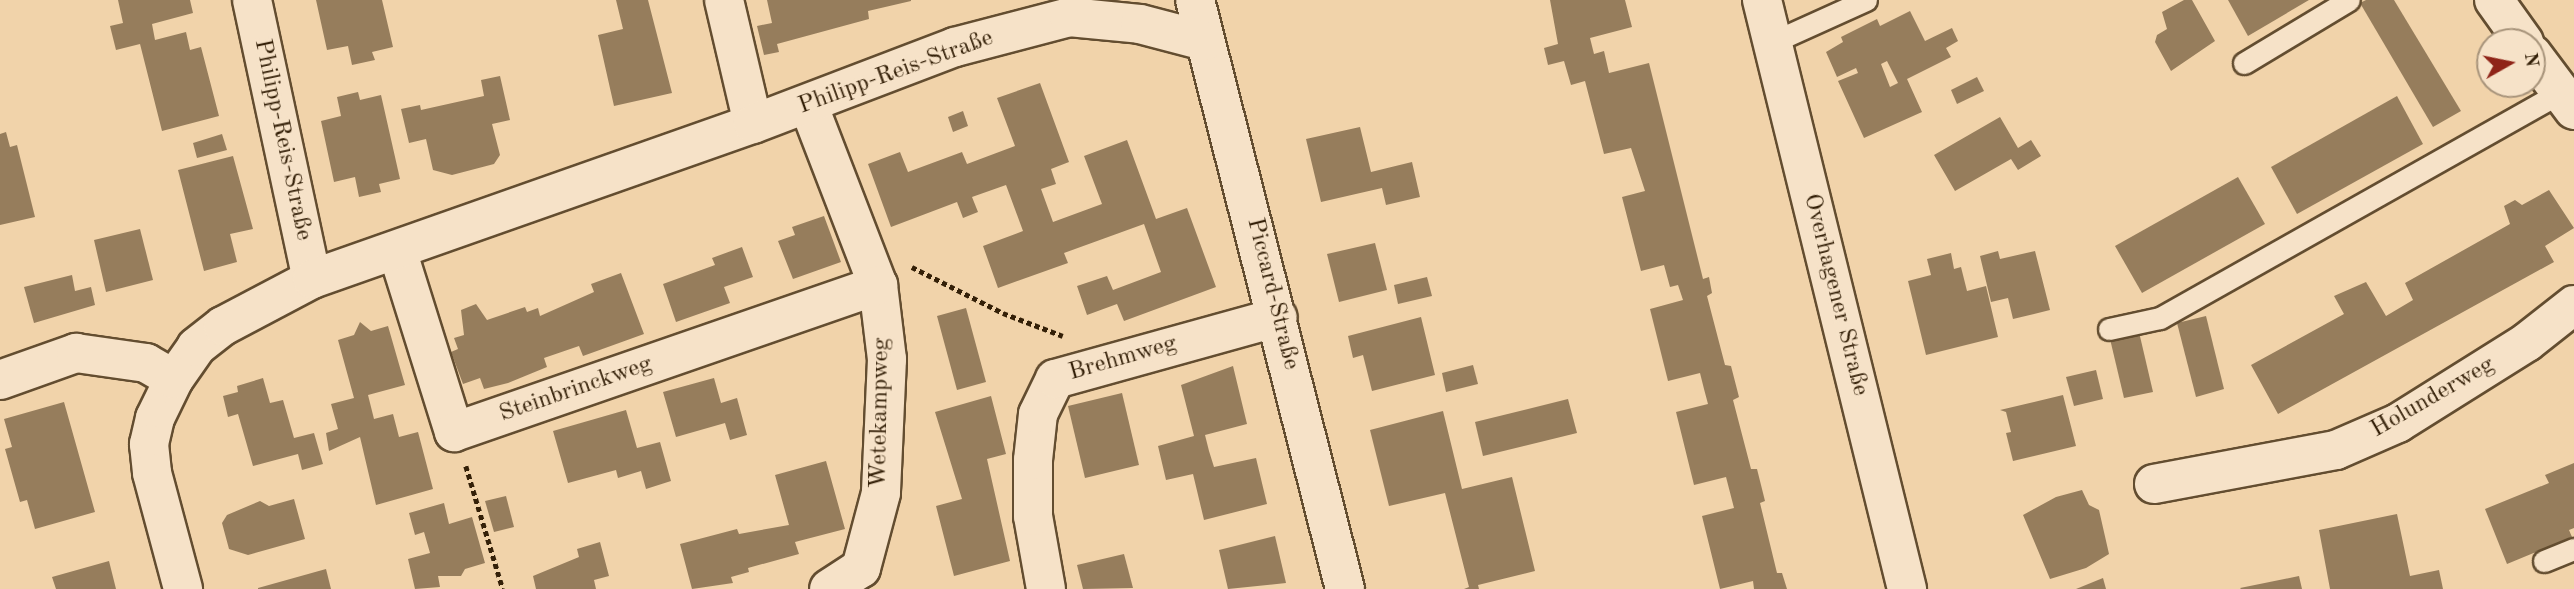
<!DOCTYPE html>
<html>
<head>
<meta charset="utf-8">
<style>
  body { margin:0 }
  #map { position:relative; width:2574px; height:589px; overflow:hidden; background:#f1d3aa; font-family:"Old Standard TT",serif }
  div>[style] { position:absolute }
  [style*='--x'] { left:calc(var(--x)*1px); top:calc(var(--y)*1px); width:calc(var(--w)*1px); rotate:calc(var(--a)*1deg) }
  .building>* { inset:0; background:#967d5c }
  .path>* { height:4.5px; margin-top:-2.25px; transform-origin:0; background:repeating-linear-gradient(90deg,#342008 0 5px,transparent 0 8.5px) }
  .roads { filter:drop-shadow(2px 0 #634d30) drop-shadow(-2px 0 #634d30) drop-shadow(0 2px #634d30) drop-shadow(0 -2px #634d30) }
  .lane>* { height:21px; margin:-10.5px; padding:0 10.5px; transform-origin:10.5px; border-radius:10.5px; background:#f6e2c8 }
  .street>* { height:38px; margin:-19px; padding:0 19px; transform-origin:19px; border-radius:19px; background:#f6e2c8 }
  .secondary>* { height:38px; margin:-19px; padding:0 19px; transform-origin:19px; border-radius:19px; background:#f6e2c8 }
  span { translate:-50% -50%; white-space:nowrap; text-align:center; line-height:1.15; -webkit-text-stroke:5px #f6e2c8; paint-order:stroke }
  .street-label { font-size:24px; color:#342008 }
  .north { position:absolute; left:2476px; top:28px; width:70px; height:70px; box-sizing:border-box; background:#f6e2c8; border:2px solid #a8947b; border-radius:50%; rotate:81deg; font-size:19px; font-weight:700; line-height:28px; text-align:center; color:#342008 }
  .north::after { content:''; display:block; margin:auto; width:24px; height:32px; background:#8f2418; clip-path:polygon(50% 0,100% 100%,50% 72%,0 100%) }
</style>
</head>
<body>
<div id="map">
  <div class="building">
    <div style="clip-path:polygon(118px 0,190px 0,193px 13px,152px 24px,155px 40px,186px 32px,190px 50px,201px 47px,219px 116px,162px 131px,140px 44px,116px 50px,110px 26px,123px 23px)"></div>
    <div style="clip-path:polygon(316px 0,382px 0,393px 47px,372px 52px,375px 60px,352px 65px,348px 46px,327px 50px)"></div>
    <div style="clip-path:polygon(616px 0,648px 0,672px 93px,614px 106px,598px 35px,623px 29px)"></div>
    <div style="clip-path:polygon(767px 0,911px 0,911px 1px,868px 11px,869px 19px,777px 44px,779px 52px,764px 55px,757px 26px,772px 23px)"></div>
    <div style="clip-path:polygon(1550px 0,1625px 0,1632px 27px,1590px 38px,1594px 54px,1604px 51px,1609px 73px,1649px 63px,1703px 279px,1709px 277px,1712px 293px,1707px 296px,1725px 365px,1731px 366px,1739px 397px,1733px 400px,1751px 469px,1757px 469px,1765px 501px,1760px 503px,1777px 573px,1782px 573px,1787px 589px,1754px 589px,1753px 581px,1720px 589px,1702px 516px,1734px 508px,1726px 477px,1694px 485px,1676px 412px,1708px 404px,1704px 389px,1700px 373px,1668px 381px,1650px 309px,1683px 300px,1678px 285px,1670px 287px,1664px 265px,1641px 271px,1622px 197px,1645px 191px,1631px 148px,1604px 154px,1585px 81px,1571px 85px,1564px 61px,1548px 65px,1544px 48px,1558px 44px)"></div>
    <div style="clip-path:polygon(2184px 0,2192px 0,2215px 41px,2171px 71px,2155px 42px,2157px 35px,2167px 29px,2162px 12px)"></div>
    <div style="clip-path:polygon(2228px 0,2309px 0,2248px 36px)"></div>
    <div style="clip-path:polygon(2366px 0,2394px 0,2461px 111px,2433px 127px,2360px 3px)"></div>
    <div style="clip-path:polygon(evenodd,1910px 11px,1925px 41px,1952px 28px,1958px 41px,1946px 48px,1951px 57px,1907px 79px,1922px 112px,1864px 138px,1838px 81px,1858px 73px,1856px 68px,1837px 77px,1826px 52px,1843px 42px,1841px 37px,1877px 19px,1880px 26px,1910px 11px,1887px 61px,1898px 83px,1890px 87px,1881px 64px,1887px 61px)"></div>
    <div style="clip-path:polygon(500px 76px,510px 120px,492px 124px,500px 155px,494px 164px,452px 175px,433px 170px,426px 139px,409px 143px,401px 109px,420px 105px,421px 110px,484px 96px,481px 80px)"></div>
    <div style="clip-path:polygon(1977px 77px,1984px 91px,1957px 104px,1951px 90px)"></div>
    <div style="clip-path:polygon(1040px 83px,1069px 162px,1051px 169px,1056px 184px,1041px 189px,1053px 222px,1102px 204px,1084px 156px,1127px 140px,1156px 219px,1187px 208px,1216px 287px,1124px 321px,1117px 304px,1087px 315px,1077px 286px,1107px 276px,1113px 290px,1161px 272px,1144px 224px,1064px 253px,1068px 263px,998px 288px,983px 246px,1023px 231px,1006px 185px,972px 197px,978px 212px,963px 218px,957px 202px,891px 227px,868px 164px,900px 152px,908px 172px,962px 152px,967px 164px,1015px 146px,997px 98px)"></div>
    <div style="clip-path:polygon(358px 92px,360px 100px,381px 95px,400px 179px,379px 184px,381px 192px,359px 197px,355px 177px,334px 182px,321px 121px,341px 116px,337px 97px)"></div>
    <div style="clip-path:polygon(2397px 96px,2423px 144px,2297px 214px,2271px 167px)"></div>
    <div style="clip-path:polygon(963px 111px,968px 126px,953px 132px,948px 117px)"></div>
    <div style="clip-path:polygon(2000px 117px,2018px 148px,2031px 140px,2041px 156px,2018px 170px,2011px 159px,1955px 191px,1934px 155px)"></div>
    <div style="clip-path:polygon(1360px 127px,1371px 172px,1412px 162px,1420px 197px,1386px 205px,1382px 188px,1321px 202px,1306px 139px)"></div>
    <div style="clip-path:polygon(6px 132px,10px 147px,17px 145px,35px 217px,0 225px,0 134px)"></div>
    <div style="clip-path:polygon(222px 134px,227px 150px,197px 158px,193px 143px)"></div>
    <div style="clip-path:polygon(233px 156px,253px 229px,230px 234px,237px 262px,204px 271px,178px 170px)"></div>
    <div style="clip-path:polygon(2238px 177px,2265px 224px,2142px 293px,2115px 246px)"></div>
    <div style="clip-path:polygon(2549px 190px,2574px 228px,2545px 246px,2554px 262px,2278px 414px,2251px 365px,2344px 314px,2334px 296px,2366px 282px,2386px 316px,2413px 300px,2405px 283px,2510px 224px,2504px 206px,2515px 200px,2522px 205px)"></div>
    <div style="clip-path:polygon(824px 216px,841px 262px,793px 279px,778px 241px,795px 235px,792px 227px)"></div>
    <div style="clip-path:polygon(140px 229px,153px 280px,106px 292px,94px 240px)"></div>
    <div style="clip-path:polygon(1375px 243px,1387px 290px,1339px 302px,1327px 254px)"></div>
    <div style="clip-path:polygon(742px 247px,753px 277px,724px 287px,730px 303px,676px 322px,663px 284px,715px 265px,712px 258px)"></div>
    <div style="clip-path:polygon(1998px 251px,2000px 259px,2035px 251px,2050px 310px,2013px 319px,2008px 298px,1991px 302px,1980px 256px)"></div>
    <div style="clip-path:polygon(1951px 253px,1954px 269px,1961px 267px,1967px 291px,1986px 286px,1998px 337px,1926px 355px,1908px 281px,1931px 275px,1927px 259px)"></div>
    <div style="clip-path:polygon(621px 273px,644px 334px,583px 356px,579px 346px,544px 358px,547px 367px,508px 383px,484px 389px,480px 378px,463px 384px,451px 352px,458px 349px,454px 338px,464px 335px,461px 310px,476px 304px,487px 320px,525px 307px,527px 312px,538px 308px,540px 316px,594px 292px,591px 284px)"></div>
    <div style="clip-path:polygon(72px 275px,75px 291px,91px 287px,95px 305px,34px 323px,24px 287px)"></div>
    <div style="clip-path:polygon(1427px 277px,1432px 296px,1398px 304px,1394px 285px)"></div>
    <div style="clip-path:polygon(966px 308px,986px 382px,957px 390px,937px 316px)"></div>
    <div style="clip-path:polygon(2206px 316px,2224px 389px,2196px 397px,2177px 323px)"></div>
    <div style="clip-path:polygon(1421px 317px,1435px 375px,1372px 391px,1363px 355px,1353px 358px,1348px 336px)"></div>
    <div style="clip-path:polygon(360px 322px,371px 331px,388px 326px,405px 385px,368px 395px,374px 419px,393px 414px,399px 437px,418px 432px,433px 489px,376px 505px,360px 437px,329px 451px,326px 433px,338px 429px,331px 404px,354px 398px,338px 340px,354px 335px)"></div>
    <div style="clip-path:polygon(2139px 332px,2153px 392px,2124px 398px,2110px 339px)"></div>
    <div style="clip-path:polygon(1473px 365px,1478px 384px,1446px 392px,1442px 373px)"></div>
    <div style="clip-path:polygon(1233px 366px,1247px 424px,1205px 435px,1209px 451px,1214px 467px,1256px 458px,1267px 504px,1204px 520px,1193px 474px,1166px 480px,1158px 446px,1194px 436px,1181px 385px)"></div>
    <div style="clip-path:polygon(2096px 370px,2103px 399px,2074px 406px,2066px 377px)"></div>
    <div style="clip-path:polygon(263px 378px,270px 403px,283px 400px,294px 438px,314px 433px,323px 464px,302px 470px,298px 454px,253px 466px,238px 414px,228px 417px,223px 396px,238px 392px,237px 386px)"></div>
    <div style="clip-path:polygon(714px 378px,721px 403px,737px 398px,747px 435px,730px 440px,725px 423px,676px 437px,663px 392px)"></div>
    <div style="clip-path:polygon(1122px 393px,1139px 465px,1085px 478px,1068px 406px)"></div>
    <div style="clip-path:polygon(2063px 395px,2076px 446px,2013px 461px,2006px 433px,2011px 432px,2006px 412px,2000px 410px)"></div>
    <div style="clip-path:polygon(991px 396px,1006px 454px,987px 459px,1010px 561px,954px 576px,936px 506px,962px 499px,935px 412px)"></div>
    <div style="clip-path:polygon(1568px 399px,1577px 433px,1483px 456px,1475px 422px)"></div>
    <div style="clip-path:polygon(64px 402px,95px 512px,35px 529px,27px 500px,20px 502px,5px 449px,12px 447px,4px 419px)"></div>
    <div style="clip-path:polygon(626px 410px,637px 448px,660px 442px,671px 481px,646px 489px,641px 471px,618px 478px,616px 470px,568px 483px,553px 431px)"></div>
    <div style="clip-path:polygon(1443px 411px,1462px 489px,1512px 477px,1535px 571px,1478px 585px,1479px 589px,1464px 589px,1469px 587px,1445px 493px,1389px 506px,1370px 430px)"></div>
    <div style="clip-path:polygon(826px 461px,845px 529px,795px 542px,799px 554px,748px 568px,749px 572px,731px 577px,733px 583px,692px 589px,680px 544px,737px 529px,739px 534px,789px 525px,775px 475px)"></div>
    <div style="clip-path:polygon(2574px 463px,2574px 528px,2569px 530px,2572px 537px,2507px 564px,2485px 509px,2549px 483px,2545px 475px)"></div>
    <div style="clip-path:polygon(2082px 490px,2089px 505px,2099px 510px,2109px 554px,2086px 568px,2050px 579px,2023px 515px,2056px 497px)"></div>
    <div style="clip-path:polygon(506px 496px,514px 527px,494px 532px,485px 501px)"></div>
    <div style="clip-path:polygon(294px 499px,305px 539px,248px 555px,229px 549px,222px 523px,227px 515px,260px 501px,269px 506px)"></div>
    <div style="clip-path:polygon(444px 503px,449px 524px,472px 517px,485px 563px,465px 569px,461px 576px,438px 576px,440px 587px,415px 589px,408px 559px,430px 553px,424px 532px,415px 535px,409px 513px)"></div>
    <div style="clip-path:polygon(2397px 514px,2410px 576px,2439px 570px,2443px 589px,2330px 589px,2319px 530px)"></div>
    <div style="clip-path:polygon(1275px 536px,1286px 583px,1228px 589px,1219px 550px)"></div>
    <div style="clip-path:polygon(600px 542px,609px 576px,594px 580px,596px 589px,536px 589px,533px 576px,579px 557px,577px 549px)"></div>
    <div style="clip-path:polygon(1124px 554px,1133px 588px,1083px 589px,1077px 565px)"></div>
    <div style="clip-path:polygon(109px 561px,116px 589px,56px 589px,52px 577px)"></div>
    <div style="clip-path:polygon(326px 569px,331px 589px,258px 589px,258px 588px)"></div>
    <div style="clip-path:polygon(2299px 576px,2302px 589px,2241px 589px,2240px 588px)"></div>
    <div style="clip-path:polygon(2103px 578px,2106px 589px,2076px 589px)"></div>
  </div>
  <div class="path">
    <div style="--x:912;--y:267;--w:102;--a:26.8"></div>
    <div style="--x:1003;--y:313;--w:64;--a:21"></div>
    <div style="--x:466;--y:466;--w:128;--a:73.3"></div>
  </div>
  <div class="roads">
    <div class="lane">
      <div style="--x:1773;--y:42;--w:102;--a:-24.3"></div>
      <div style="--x:2244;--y:63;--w:122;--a:-31"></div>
      <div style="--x:2109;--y:329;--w:52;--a:-12.2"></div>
      <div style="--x:2160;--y:318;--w:459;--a:-29.4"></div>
      <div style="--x:2544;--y:561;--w:32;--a:-22"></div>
    </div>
    <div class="street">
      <div style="--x:252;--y:0;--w:285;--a:77.9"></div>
      <div style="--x:724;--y:0;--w:127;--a:76.8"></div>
      <div style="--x:1195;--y:0;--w:608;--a:75.71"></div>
      <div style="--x:2494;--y:0;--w:52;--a:54.5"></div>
      <div style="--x:2532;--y:54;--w:70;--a:53.1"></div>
      <div style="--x:808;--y:104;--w:194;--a:68.9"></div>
      <div style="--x:878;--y:285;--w:75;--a:83.1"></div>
      <div style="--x:887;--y:359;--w:134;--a:92.6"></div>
      <div style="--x:881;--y:493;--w:78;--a:104.9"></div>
      <div style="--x:861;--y:568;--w:38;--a:147"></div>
      <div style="--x:397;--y:250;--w:191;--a:72.6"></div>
      <div style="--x:454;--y:432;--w:449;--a:-19.1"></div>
      <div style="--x:174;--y:379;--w:43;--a:116"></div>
      <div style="--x:155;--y:418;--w:27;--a:103"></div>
      <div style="--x:149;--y:444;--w:29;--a:84"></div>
      <div style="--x:152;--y:473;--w:120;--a:75"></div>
      <div style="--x:0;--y:380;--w:81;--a:-19.6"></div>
      <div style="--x:76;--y:353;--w:71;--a:8.1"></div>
      <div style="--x:146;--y:363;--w:32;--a:30"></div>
      <div style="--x:174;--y:379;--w:39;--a:-55"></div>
      <div style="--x:196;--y:347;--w:34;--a:-38"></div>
      <div style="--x:223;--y:326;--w:101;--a:-27.8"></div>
      <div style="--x:312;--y:279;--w:467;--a:-19.4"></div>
      <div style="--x:753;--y:124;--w:216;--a:-20.9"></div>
      <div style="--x:955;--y:47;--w:118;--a:-14.7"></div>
      <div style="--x:1069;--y:17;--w:71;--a:5.6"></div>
      <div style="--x:1140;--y:24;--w:67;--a:14.7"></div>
      <div style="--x:2154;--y:484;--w:185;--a:-10.6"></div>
      <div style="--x:2336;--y:450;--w:68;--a:-23.5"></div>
      <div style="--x:2398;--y:423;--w:152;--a:-32.1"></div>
      <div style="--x:2527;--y:342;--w:60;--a:-38.2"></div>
      <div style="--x:1046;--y:589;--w:74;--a:-100.1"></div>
      <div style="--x:1033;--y:516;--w:56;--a:-90"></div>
      <div style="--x:1033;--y:460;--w:46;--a:-83.8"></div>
      <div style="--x:1038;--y:414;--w:39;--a:-64"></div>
      <div style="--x:1055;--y:379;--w:231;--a:-15.5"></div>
    </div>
    <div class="secondary">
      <div style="--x:1762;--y:0;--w:607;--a:76.17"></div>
    </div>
  </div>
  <div class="street-label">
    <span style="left:896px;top:73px;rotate:-20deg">Philipp-Reis-Straße</span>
    <span style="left:282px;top:140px;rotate:78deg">Philipp-Reis-Straße</span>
    <span style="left:1272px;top:294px;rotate:76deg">Piccard-Straße</span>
    <span style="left:1835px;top:295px;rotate:76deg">Overhagener Straße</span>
    <span style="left:1123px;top:359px;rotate:-16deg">Brehmweg</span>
    <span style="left:576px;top:390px;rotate:-19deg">Steinbrinckweg</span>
    <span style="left:2433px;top:398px;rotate:-30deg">Holunderweg</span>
    <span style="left:881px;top:413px;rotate:-89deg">Wetekampweg</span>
  </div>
  <div class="north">N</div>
</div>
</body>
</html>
